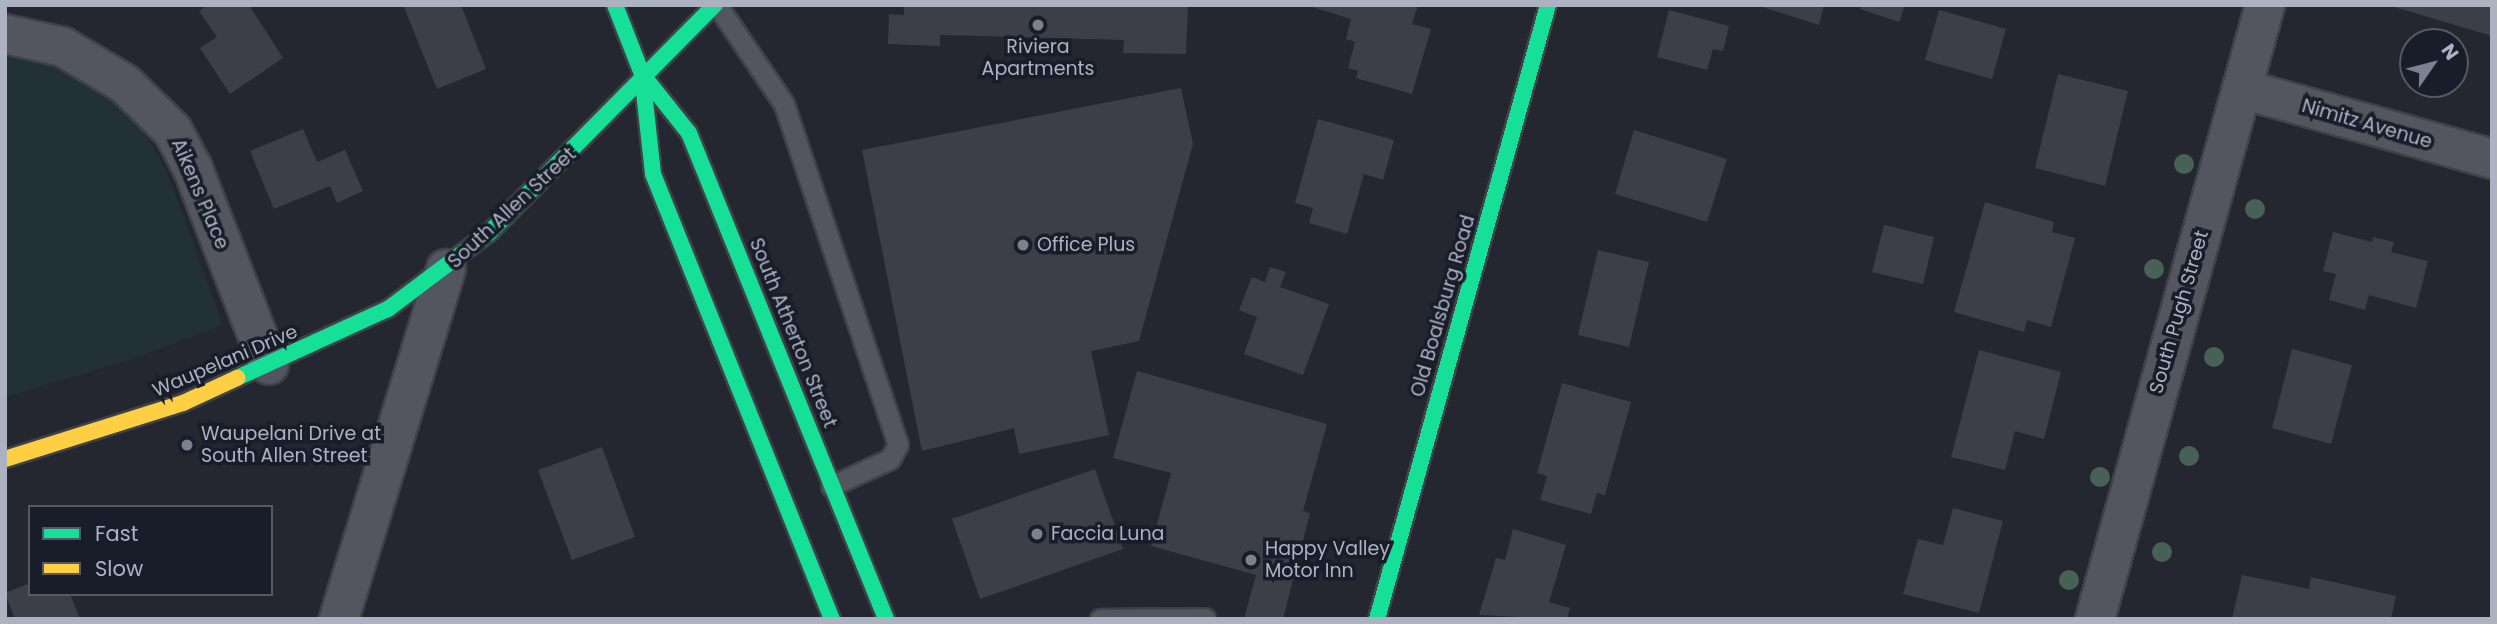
<!DOCTYPE html>
<html>
<head>
<meta charset="utf-8">
<style>
  body { margin:0 }
  #map { position:relative; width:2497px; height:624px; overflow:hidden; background:#24272f; font-family:Poppins,sans-serif }
  div>[style] { position:absolute }
  [style*='--x'] { left:calc(var(--x)*1px); top:calc(var(--y)*1px); width:calc(var(--w)*1px); rotate:calc(var(--a)*1deg) }
  .green>* { inset:0; background:#223135 }
  .building>* { inset:0; background:#3c3f47 }
  .roads { filter:drop-shadow(2px 0 #404249) drop-shadow(-2px 0 #404249) drop-shadow(0 2px #404249) drop-shadow(0 -2px #404249) }
  .lane>* { height:19px; margin:-9.5px; padding:0 9.5px; transform-origin:9.5px; border-radius:9.5px; background:#53565e }
  .street>* { height:38px; margin:-19px; padding:0 19px; transform-origin:19px; border-radius:19px; background:#53565e }
  .fast>* { height:16px; margin:-8px; padding:0 8px; transform-origin:8px; border-radius:8px; background:#16e098 }
  .slow>* { height:16px; margin:-8px; padding:0 8px; transform-origin:8px; border-radius:8px; background:#ffcf43 }
  .trees>* { width:20px; height:20px; margin:-10px; border-radius:50%; background:#486156 }
  .dots>* { width:19px; height:19px; translate:-50% -50%; box-sizing:border-box; border:4px solid #181d29; border-radius:50% }
  span { translate:-50% -50%; white-space:nowrap; text-align:center; line-height:1.15; -webkit-text-stroke:7px #181d29; paint-order:stroke }
  .poi-label { font-size:19px; color:#acb2c2 }
  .left { translate:0 -50%; text-align:left }
  .street-label { font-size:19px; color:#acb2c2 }
  .frame { position:absolute; inset:0; border:7px solid #acb2c2; pointer-events:none }
  .legend { position:absolute; left:28px; top:505px; width:245px; height:91px; box-sizing:border-box; background:#181d29; border:2px solid #535966; margin:0; padding:9px 12px; list-style:none; font-size:21px; color:#acb2c2 }
  .legend li { display:flex; align-items:center; gap:14px; height:35px }
  .legend b { width:35px; border:2px solid #535966 }
  .north { position:absolute; left:2399px; top:28px; width:70px; height:70px; box-sizing:border-box; background:#181d29; border:2px solid #535966; border-radius:50%; rotate:55deg; font-size:19px; font-weight:700; line-height:28px; text-align:center; color:#acb2c2 }
  .north::after { content:''; display:block; margin:auto; width:24px; height:32px; background:#7c818f; clip-path:polygon(50% 0,100% 100%,50% 72%,0 100%) }
</style>
</head>
<body>
<div id="map">
  <div class="green">
    <div style="clip-path:polygon(5px 56px,51px 66px,100px 89px,138px 123px,165px 167px,223px 325px,129px 360px,5px 397px)"></div>
  </div>
  <div class="building">
    <div style="clip-path:polygon(208px 5px,249px 5px,283px 58px,230px 94px,200px 48px,217px 37px,199px 11px)"></div>
    <div style="clip-path:polygon(461px 5px,486px 69px,437px 89px,404px 7px)"></div>
    <div style="clip-path:polygon(904px 5px,1188px 5px,1186px 54px,1123px 53px,1124px 40px,940px 35px,940px 46px,888px 44px,889px 14px,904px 15px)"></div>
    <div style="clip-path:polygon(1306px 5px,1418px 5px,1412px 24px,1431px 29px,1412px 94px,1356px 78px,1358px 71px,1348px 68px,1355px 42px,1346px 39px,1351px 19px)"></div>
    <div style="clip-path:polygon(1756px 5px,1824px 5px,1819px 25px)"></div>
    <div style="clip-path:polygon(1862px 5px,1905px 5px,1899px 22px,1860px 9px)"></div>
    <div style="clip-path:polygon(2391px 5px,2492px 5px,2492px 36px,2391px 6px)"></div>
    <div style="clip-path:polygon(1669px 10px,1729px 26px,1723px 51px,1713px 49px,1707px 70px,1657px 57px)"></div>
    <div style="clip-path:polygon(1939px 10px,2006px 29px,1992px 79px,1925px 60px)"></div>
    <div style="clip-path:polygon(2058px 74px,2128px 91px,2105px 186px,2035px 168px)"></div>
    <div style="clip-path:polygon(1181px 88px,1193px 144px,1139px 341px,1091px 351px,1109px 435px,1019px 454px,1014px 428px,922px 451px,862px 150px)"></div>
    <div style="clip-path:polygon(1318px 119px,1394px 140px,1383px 180px,1364px 174px,1347px 234px,1309px 223px,1313px 208px,1295px 203px)"></div>
    <div style="clip-path:polygon(303px 129px,317px 162px,345px 150px,363px 191px,337px 203px,330px 186px,274px 209px,250px 151px)"></div>
    <div style="clip-path:polygon(1634px 130px,1727px 159px,1707px 222px,1615px 194px)"></div>
    <div style="clip-path:polygon(1985px 202px,2054px 222px,2052px 232px,2075px 238px,2051px 327px,2027px 320px,2024px 332px,1954px 312px)"></div>
    <div style="clip-path:polygon(1884px 225px,1934px 237px,1923px 284px,1872px 272px)"></div>
    <div style="clip-path:polygon(2333px 232px,2372px 242px,2373px 237px,2394px 242px,2391px 252px,2428px 261px,2416px 308px,2369px 295px,2365px 310px,2329px 300px,2336px 274px,2323px 271px)"></div>
    <div style="clip-path:polygon(1598px 250px,1649px 262px,1629px 347px,1578px 335px)"></div>
    <div style="clip-path:polygon(1270px 267px,1286px 272px,1280px 287px,1329px 304px,1303px 375px,1244px 354px,1257px 317px,1239px 310px,1252px 277px,1265px 282px)"></div>
    <div style="clip-path:polygon(2292px 349px,2352px 365px,2331px 444px,2272px 428px)"></div>
    <div style="clip-path:polygon(1979px 350px,2061px 372px,2044px 439px,2015px 431px,2005px 470px,1951px 457px)"></div>
    <div style="clip-path:polygon(1137px 371px,1327px 424px,1303px 511px,1310px 513px,1283px 619px,1244px 619px,1256px 575px,1151px 546px,1171px 473px,1113px 458px)"></div>
    <div style="clip-path:polygon(1562px 383px,1631px 402px,1605px 495px,1597px 493px,1591px 514px,1540px 500px,1547px 476px,1537px 473px)"></div>
    <div style="clip-path:polygon(602px 447px,635px 537px,572px 560px,538px 470px)"></div>
    <div style="clip-path:polygon(1095px 469px,1123px 549px,980px 599px,952px 519px)"></div>
    <div style="clip-path:polygon(1953px 508px,2003px 521px,1979px 613px,1903px 594px,1918px 539px,1943px 545px)"></div>
    <div style="clip-path:polygon(1513px 529px,1566px 545px,1549px 602px,1570px 608px,1567px 619px,1479px 615px,1496px 558px,1505px 560px)"></div>
    <div style="clip-path:polygon(2242px 575px,2309px 589px,2311px 577px,2396px 596px,2391px 619px,2232px 619px)"></div>
    <div style="clip-path:polygon(30px 583px,30px 594px,70px 594px,80px 619px,15px 619px,5px 593px)"></div>
  </div>
  <div class="roads">
    <div class="lane">
      <div style="--x:717;--y:5;--w:120;--a:55.9"></div>
      <div style="--x:784;--y:104;--w:359;--a:71.5"></div>
      <div style="--x:898;--y:444;--w:17;--a:118"></div>
      <div style="--x:890;--y:459;--w:65;--a:155.4"></div>
      <div style="--x:1100;--y:619;--w:105;--a:-0.5"></div>
    </div>
    <div class="street">
      <div style="--x:5;--y:34;--w:59;--a:12.6"></div>
      <div style="--x:63;--y:47;--w:72;--a:30.8"></div>
      <div style="--x:125;--y:84;--w:67;--a:44.4"></div>
      <div style="--x:173;--y:131;--w:43;--a:62.2"></div>
      <div style="--x:193;--y:169;--w:210;--a:68.8"></div>
      <div style="--x:2242;--y:89;--w:260;--a:15.6"></div>
      <div style="--x:339;--y:619;--w:366;--a:-73"></div>
      <div style="--x:2095;--y:619;--w:637;--a:-74.52"></div>
    </div>
    <div class="fast">
      <div style="--x:615;--y:5;--w:74;--a:68.6"></div>
      <div style="--x:642;--y:74;--w:101;--a:83.7"></div>
      <div style="--x:653;--y:174;--w:480;--a:68.1"></div>
      <div style="--x:642;--y:74;--w:75;--a:51.5"></div>
      <div style="--x:689;--y:133;--w:524;--a:67.93"></div>
      <div style="--x:237;--y:378;--w:166;--a:-24.6"></div>
      <div style="--x:388;--y:309;--w:126;--a:-37"></div>
      <div style="--x:489;--y:233;--w:321;--a:-45.3"></div>
      <div style="--x:1377;--y:619;--w:637;--a:-74.44"></div>
    </div>
    <div class="slow">
      <div style="--x:5;--y:459;--w:187;--a:-17.5"></div>
      <div style="--x:183;--y:403;--w:60;--a:-24.8"></div>
    </div>
  </div>
  <div class="trees">
    <div style="left:2184px;top:164px"></div>
    <div style="left:2255px;top:209px"></div>
    <div style="left:2154px;top:269px"></div>
    <div style="left:2214px;top:357px"></div>
    <div style="left:2189px;top:456px"></div>
    <div style="left:2100px;top:477px"></div>
    <div style="left:2162px;top:552px"></div>
    <div style="left:2069px;top:580px"></div>
  </div>
  <div class="dots">
    <div style="left:1038px;top:25px;background:#7c818f"></div>
    <div style="left:1023px;top:245px;background:#7c818f"></div>
    <div style="left:187px;top:445px;background:#7c818f"></div>
    <div style="left:1037px;top:534px;background:#7c818f"></div>
    <div style="left:1251px;top:560px;background:#7c818f"></div>
  </div>
  <div class="poi-label">
    <span style="left:1038px;top:58px">Riviera<br>Apartments</span>
    <span class="left" style="left:1037px;top:245px">Office Plus</span>
    <span class="left" style="left:201px;top:445px">Waupelani Drive at<br>South Allen Street</span>
    <span class="left" style="left:1051px;top:534px">Faccia Luna</span>
    <span class="left" style="left:1265px;top:560px">Happy Valley<br>Motor Inn</span>
  </div>
  <div class="street-label">
    <span style="left:2367px;top:124px;rotate:16deg">Nimitz Avenue</span>
    <span style="left:200px;top:194px;rotate:67deg">Aikens Place</span>
    <span style="left:512px;top:208px;rotate:-43deg">South Allen Street</span>
    <span style="left:1443px;top:306px;rotate:-74deg">Old Boalsburg Road</span>
    <span style="left:2179px;top:312px;rotate:-74deg">South Pugh Street</span>
    <span style="left:793px;top:333px;rotate:68deg">South Atherton Street</span>
    <span style="left:225px;top:361px;rotate:-23deg">Waupelani Drive</span>
  </div>
  <div class="frame"></div>
  <ul class="legend">
  <li><b style="height:9px;background:#16e098"></b>Fast</li>
  <li><b style="height:9px;background:#ffcf43"></b>Slow</li>
  </ul>
  <div class="north">N</div>
</div>
</body>
</html>
